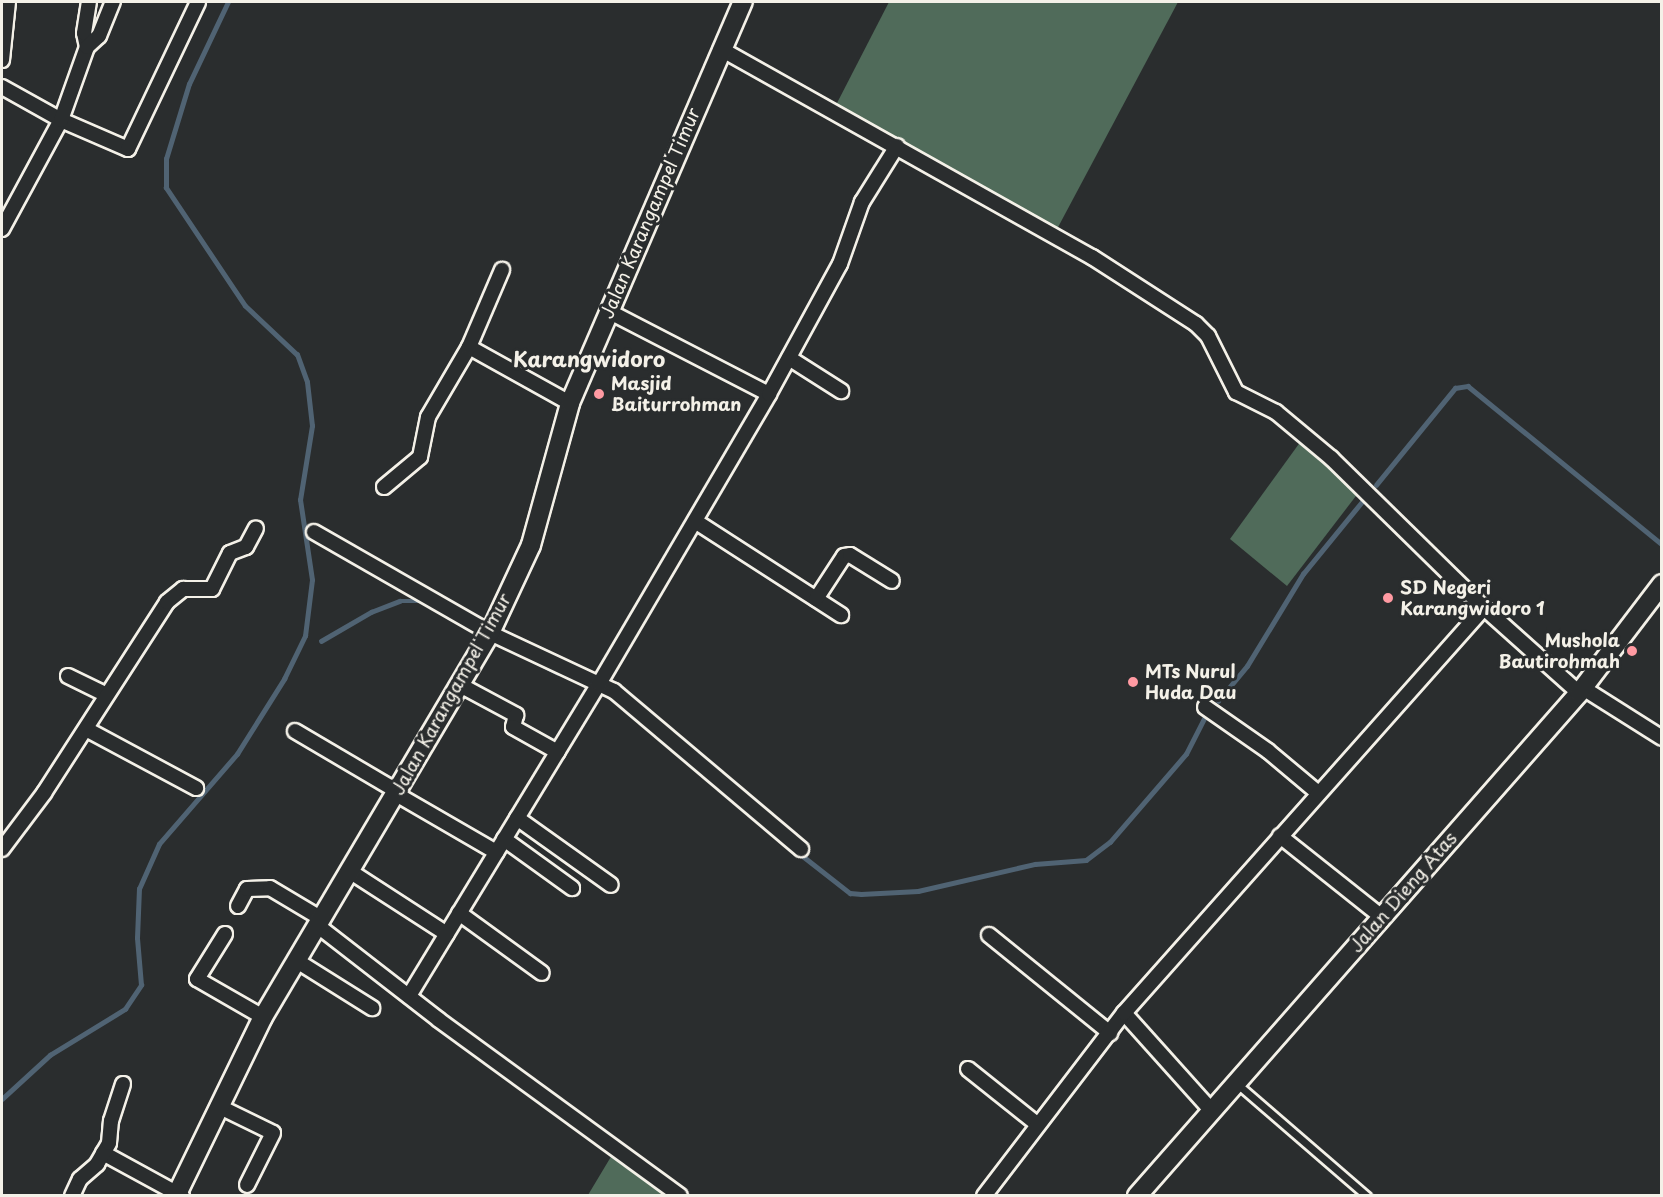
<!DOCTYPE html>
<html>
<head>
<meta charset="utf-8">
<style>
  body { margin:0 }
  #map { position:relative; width:1663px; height:1197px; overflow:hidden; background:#2a2d2e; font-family:"Playpen Sans",sans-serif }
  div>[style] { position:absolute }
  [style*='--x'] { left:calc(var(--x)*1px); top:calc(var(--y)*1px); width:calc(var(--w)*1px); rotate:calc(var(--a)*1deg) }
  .green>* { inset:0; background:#506b5a }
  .stream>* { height:4.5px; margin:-2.25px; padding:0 2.25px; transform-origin:2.25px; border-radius:2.25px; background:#506373 }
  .roads { filter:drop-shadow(2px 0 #f4f1e8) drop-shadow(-2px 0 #f4f1e8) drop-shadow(0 2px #f4f1e8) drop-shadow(0 -2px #f4f1e8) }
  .service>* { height:7px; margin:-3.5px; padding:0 3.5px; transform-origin:3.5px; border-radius:3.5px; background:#2a2d2e }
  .minor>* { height:14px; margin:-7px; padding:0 7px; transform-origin:7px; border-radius:7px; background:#2a2d2e }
  .tertiary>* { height:18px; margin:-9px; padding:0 9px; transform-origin:9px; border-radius:9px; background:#2a2d2e }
  .dots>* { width:16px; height:16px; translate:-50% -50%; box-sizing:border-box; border:3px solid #2a2d2e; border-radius:50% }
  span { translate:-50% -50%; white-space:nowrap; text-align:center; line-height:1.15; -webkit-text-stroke:6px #2a2d2e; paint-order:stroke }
  .street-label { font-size:18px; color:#f4f1e8 }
  .poi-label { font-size:18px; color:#f4f1e8; font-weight:700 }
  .left { translate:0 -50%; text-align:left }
  .right { translate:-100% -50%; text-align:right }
  .quarter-label { font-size:21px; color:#f4f1e8; font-weight:700 }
  .frame { position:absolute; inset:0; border:3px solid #f4f1e8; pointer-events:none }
</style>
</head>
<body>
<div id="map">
  <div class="green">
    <div style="clip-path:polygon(889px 2px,1178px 2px,1056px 231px,836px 105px)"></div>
    <div style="clip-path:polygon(1301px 441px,1359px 492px,1287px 586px,1230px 539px)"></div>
    <div style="clip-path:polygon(612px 1155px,667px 1195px,588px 1195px)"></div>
  </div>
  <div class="stream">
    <div style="--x:1376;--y:485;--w:125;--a:-50.8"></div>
    <div style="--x:1455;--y:388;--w:13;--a:-9"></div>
    <div style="--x:1468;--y:386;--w:250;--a:39.2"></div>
    <div style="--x:321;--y:641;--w:58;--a:-30.1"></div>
    <div style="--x:371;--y:612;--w:31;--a:-21"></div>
    <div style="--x:400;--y:601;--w:22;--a:0"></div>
    <div style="--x:535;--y:661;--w:25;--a:27"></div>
    <div style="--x:1218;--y:701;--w:45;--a:-50.4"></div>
    <div style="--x:1247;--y:666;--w:108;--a:-58.7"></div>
    <div style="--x:1303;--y:574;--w:92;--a:-50.8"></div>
    <div style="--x:799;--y:853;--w:65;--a:38.1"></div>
    <div style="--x:850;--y:893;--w:11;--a:5"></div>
    <div style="--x:861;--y:894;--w:57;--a:-3"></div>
    <div style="--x:918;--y:891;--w:120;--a:-13"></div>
    <div style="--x:1035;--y:864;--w:51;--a:-4.5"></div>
    <div style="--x:1086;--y:860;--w:30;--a:-37"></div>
    <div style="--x:1110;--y:842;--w:116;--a:-49.2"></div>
    <div style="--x:1186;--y:754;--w:39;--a:-63"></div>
    <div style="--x:2;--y:1099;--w:65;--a:-42.5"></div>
    <div style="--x:50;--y:1055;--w:88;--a:-31.5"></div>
    <div style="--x:125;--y:1009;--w:29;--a:-56"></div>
    <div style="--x:141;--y:985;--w:47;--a:-94.9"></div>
    <div style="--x:137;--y:938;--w:49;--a:-87.7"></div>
    <div style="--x:139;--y:889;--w:49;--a:-66"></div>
    <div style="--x:159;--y:844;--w:119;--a:-49.1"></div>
    <div style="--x:237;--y:754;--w:89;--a:-57.9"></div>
    <div style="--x:284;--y:679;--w:48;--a:-64"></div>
    <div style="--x:305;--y:636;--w:56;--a:-82.9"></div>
    <div style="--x:312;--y:580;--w:81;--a:-98.5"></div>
    <div style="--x:300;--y:500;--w:75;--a:-80.8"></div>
    <div style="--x:312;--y:426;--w:44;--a:-96.5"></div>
    <div style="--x:307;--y:382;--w:29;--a:-110"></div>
    <div style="--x:297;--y:355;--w:71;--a:-136.7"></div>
    <div style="--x:245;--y:306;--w:142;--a:-123.8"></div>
    <div style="--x:166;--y:188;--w:29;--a:-90"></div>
    <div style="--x:166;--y:159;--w:78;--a:-73"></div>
    <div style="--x:189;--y:84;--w:91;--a:-64.6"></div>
  </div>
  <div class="roads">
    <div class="service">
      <div style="--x:1236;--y:1083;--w:173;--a:40.8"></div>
    </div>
    <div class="minor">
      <div style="--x:87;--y:47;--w:14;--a:-102"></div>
      <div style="--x:84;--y:33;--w:31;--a:-81"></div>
      <div style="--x:721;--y:49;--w:425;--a:29.3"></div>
      <div style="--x:1092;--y:257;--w:124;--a:32.8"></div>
      <div style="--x:1196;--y:324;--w:17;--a:45"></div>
      <div style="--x:1208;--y:336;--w:63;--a:63.4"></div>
      <div style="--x:1236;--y:392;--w:45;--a:26.6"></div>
      <div style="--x:1276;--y:412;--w:72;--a:39.9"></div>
      <div style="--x:1331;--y:458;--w:214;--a:44.4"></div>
      <div style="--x:1484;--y:608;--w:127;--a:41.8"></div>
      <div style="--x:2;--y:60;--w:58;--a:-84.1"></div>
      <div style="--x:2;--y:87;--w:68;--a:29.2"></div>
      <div style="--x:61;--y:120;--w:73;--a:23.4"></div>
      <div style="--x:128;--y:149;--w:163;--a:-64.5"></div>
      <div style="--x:2;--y:229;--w:124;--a:-61.6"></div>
      <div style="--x:61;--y:120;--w:77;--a:-70.4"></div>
      <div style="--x:87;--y:47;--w:16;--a:-43"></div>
      <div style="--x:99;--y:36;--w:37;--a:-68"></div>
      <div style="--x:610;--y:312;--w:179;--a:27.3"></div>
      <div style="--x:469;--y:347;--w:115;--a:29"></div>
      <div style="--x:789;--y:358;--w:62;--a:32.4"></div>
      <div style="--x:384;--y:487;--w:47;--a:-39.8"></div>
      <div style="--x:420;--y:457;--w:41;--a:-78.7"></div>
      <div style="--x:428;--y:417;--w:81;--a:-59.6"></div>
      <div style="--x:469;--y:347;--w:84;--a:-66.8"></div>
      <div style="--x:695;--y:521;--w:174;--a:32.8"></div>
      <div style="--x:314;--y:532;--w:203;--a:29.8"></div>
      <div style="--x:490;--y:633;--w:137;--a:25.1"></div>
      <div style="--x:614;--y:691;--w:245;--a:40.2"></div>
      <div style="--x:816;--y:599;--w:51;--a:-56.9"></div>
      <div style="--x:844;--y:556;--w:6;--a:-9"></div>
      <div style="--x:850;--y:555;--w:49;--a:31.8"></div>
      <div style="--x:68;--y:676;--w:43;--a:26"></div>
      <div style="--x:460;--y:685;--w:64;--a:28.2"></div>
      <div style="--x:516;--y:715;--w:12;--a:104"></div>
      <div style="--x:513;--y:727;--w:51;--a:29.1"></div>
      <div style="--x:1583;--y:688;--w:93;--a:32.3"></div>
      <div style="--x:1205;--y:707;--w:77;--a:34.9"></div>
      <div style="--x:1268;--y:751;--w:64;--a:39.9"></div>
      <div style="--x:86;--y:729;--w:125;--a:28.2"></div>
      <div style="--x:295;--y:731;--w:118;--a:30.5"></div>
      <div style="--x:396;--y:794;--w:116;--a:30.1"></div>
      <div style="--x:517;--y:818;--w:115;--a:35.5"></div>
      <div style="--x:1280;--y:836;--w:130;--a:38.5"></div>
      <div style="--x:504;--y:839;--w:84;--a:35.8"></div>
      <div style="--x:2;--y:849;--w:70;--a:-53.1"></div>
      <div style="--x:44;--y:793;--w:227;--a:-57.2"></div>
      <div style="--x:167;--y:602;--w:21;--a:-39"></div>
      <div style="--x:183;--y:589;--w:29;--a:0"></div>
      <div style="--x:212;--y:589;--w:40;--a:-63.4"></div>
      <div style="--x:230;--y:553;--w:17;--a:-21"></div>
      <div style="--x:246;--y:547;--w:21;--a:-62"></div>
      <div style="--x:351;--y:872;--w:114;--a:32.9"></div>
      <div style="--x:238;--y:906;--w:19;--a:-62"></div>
      <div style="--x:247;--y:889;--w:23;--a:-2"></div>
      <div style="--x:270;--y:888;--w:61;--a:30.8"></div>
      <div style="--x:459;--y:913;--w:102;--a:35.9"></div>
      <div style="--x:318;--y:926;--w:153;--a:37.8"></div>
      <div style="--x:439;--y:1020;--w:298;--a:36.1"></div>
      <div style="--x:225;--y:934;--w:53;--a:121.9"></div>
      <div style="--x:197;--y:979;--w:76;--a:29.9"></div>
      <div style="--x:989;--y:935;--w:156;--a:39"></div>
      <div style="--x:297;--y:961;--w:89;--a:32.1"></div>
      <div style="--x:409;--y:996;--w:365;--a:-58.7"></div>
      <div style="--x:599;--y:684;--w:336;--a:-59.6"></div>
      <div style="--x:769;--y:394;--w:148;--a:-61.4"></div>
      <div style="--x:840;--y:264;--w:66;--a:-70.5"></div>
      <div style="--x:862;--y:202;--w:66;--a:-58"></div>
      <div style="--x:1124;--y:1013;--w:129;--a:48.1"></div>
      <div style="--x:968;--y:1069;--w:88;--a:38.6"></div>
      <div style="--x:218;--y:1106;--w:61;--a:26.1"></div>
      <div style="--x:273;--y:1133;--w:58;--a:116.6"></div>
      <div style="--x:103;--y:1153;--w:90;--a:28.6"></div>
      <div style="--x:72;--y:1196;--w:19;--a:-65"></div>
      <div style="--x:80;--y:1179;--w:23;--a:-41"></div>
      <div style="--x:97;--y:1164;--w:24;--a:-60"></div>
      <div style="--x:109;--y:1143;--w:22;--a:-85"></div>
      <div style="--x:111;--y:1121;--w:39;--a:-72"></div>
      <div style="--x:984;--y:1196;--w:230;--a:-52.6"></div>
      <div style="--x:1124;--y:1013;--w:542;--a:-48.37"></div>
    </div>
    <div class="tertiary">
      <div style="--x:176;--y:1196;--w:199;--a:-64.1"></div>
      <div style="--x:263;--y:1017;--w:446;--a:-59.4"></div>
      <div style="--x:490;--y:633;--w:97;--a:-65"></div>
      <div style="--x:531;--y:545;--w:147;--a:-74.6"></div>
      <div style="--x:570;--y:403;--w:437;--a:-66.7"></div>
      <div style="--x:1137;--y:1196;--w:670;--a:-48.69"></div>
      <div style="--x:1579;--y:693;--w:137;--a:-52.7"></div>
    </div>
  </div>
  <div class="dots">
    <div style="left:599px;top:394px;background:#ff9aa2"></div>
    <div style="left:1388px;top:598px;background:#ff9aa2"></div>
    <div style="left:1632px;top:651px;background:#ff9aa2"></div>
    <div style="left:1133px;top:682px;background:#ff9aa2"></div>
  </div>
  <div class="street-label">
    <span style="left:650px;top:213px;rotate:-67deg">Jalan Karangampel Timur</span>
    <span style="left:451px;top:694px;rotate:-61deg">Jalan Karangampel Timur</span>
    <span style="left:1403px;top:892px;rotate:-49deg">Jalan Dieng Atas</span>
  </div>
  <div class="poi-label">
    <span class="left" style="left:611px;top:394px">Masjid<br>Baiturrohman</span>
    <span class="left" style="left:1400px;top:598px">SD Negeri<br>Karangwidoro 1</span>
    <span class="right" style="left:1620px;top:651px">Mushola<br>Bautirohmah</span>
    <span class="left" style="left:1145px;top:682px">MTs Nurul<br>Huda Dau</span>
  </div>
  <div class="quarter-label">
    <span style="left:589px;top:358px">Karangwidoro</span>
  </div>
  <div class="frame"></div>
</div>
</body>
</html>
